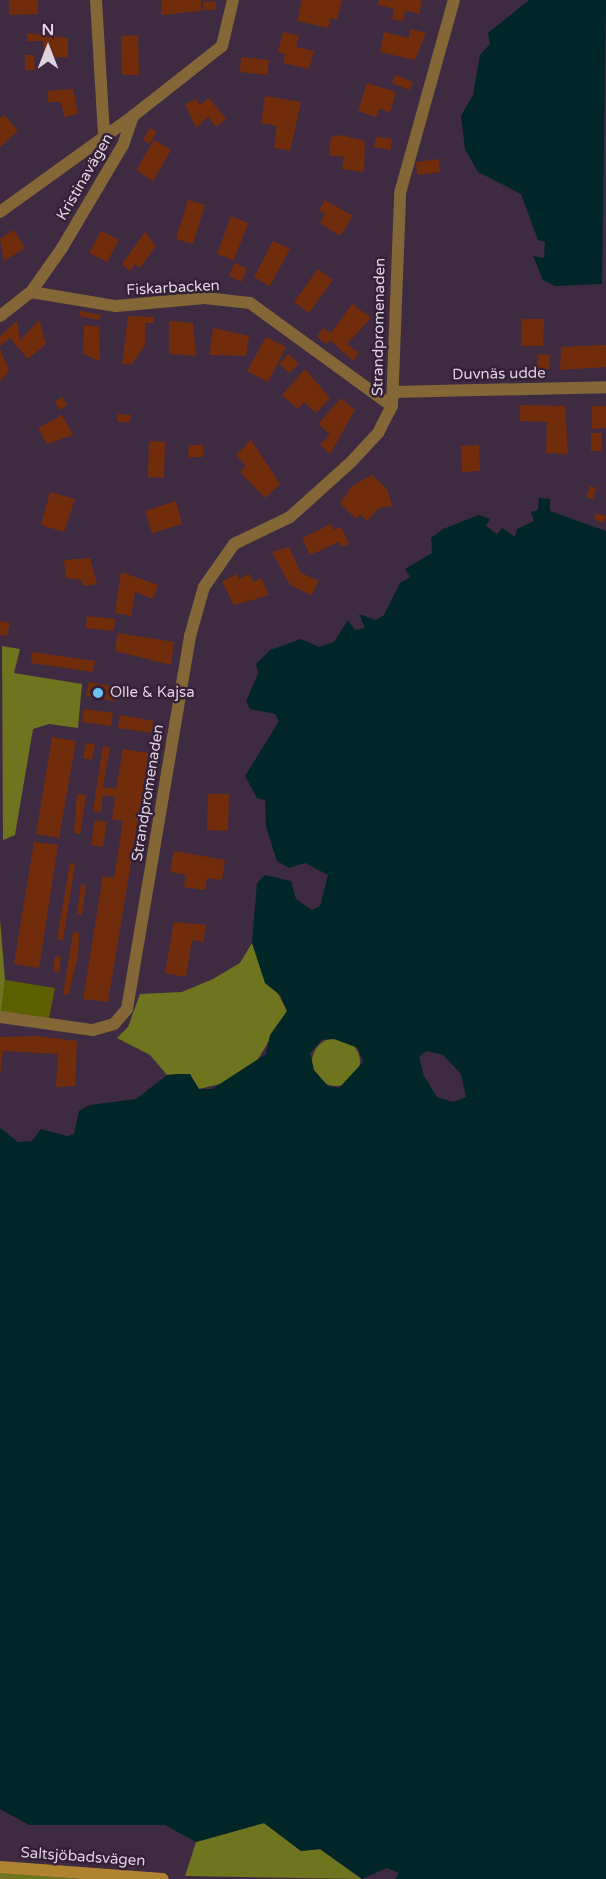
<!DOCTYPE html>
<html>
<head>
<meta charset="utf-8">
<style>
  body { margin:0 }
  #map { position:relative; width:606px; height:1879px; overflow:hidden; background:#3e2b42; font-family:"Varela Round",sans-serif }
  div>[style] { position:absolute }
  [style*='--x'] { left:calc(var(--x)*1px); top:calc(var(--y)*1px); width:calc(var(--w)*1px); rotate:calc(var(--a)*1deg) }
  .green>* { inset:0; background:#5c6000 }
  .forest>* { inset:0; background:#6f741f }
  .round { border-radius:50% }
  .water>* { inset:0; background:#002628 }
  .building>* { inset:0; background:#712d0b }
  .street>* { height:12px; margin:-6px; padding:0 6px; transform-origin:6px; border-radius:6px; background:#836737 }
  .secondary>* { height:12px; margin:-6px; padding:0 6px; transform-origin:6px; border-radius:6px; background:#b08330 }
  .dots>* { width:16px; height:16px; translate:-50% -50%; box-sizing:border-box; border:3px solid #342137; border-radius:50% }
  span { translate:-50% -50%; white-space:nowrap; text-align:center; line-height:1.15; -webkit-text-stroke:5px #342137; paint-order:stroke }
  .street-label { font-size:15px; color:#dfd3e1 }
  .poi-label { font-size:15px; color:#dfd3e1 }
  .left { translate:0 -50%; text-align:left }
  .north { position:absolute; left:18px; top:18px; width:60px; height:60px; -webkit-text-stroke:4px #342137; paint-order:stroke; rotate:0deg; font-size:16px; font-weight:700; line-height:24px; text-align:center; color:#dfd3e1 }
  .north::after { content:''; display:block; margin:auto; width:21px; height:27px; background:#dfd3e1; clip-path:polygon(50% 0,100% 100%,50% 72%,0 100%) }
</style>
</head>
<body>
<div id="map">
  <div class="green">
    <div style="clip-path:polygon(5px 980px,55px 988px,49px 1018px,1px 1012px)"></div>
  </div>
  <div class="forest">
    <div style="clip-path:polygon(2px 646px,20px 649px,14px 673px,82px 684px,78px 728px,49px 724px,33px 729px,15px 835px,3px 840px)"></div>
    <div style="clip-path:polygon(0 919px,5px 980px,1px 1012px,0 1011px)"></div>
    <div style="clip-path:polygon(252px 943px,287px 1011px,255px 1064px,228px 1082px,199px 1089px,180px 1074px,167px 1075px,150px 1055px,117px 1038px,128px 1027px,140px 994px,182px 992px,213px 979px,240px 963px)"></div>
    <div class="round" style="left:312px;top:1038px;width:48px;height:48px"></div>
    <div style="clip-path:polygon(264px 1823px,301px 1851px,320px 1849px,362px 1879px,185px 1876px,196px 1842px)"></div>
    <div style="clip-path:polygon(0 1872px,79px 1879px,0 1879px)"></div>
  </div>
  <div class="water">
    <div style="clip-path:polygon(529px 0,606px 0,602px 284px,555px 286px,543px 280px,533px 256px,544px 258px,545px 242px,538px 240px,521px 194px,478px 172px,465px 149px,461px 116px,473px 95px,480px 55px,490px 44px,488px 33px)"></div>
    <div style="clip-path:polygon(evenodd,539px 498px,550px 499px,550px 511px,606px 531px,606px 1879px,395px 1879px,399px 1873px,387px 1868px,362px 1879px,320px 1849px,301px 1851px,264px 1823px,196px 1842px,165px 1825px,29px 1825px,0 1809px,0 1128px,18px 1142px,32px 1141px,41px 1129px,67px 1136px,74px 1134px,79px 1111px,90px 1105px,136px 1099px,167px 1075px,180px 1074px,190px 1074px,199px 1089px,212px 1089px,266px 1054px,270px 1035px,287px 1011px,281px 996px,265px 983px,252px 943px,257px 883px,265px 875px,291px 881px,296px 899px,312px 910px,320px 906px,328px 875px,305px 863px,289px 868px,277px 861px,266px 827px,265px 800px,257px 798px,245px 776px,279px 721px,275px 714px,250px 709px,246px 701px,258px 674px,256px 664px,270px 650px,301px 639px,319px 647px,334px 642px,348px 620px,355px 630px,365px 628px,359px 614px,376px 620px,384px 615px,400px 583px,410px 577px,405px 569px,432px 553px,431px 538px,443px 529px,479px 515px,490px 519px,486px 526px,497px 534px,502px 528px,515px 537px,517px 529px,534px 521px,531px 512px,538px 510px,539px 498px,334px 1039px,358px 1048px,363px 1062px,339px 1088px,328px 1086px,314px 1070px,310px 1053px,322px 1040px,334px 1039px,539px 498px,426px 1051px,443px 1055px,461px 1074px,466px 1097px,453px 1102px,437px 1097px,424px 1076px,419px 1057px,426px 1051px)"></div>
  </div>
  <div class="building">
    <div style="clip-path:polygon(9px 0,38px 0,38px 14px,9px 15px)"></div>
    <div style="clip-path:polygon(162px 0,201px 0,201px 11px,161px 15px)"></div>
    <div style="clip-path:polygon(302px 0,342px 0,337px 20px,331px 18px,328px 28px,297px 21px)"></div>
    <div style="clip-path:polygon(379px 0,422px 0,419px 14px,405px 11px,403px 21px,392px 19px,394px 9px,378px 5px)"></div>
    <div style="clip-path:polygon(204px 1px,216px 2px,216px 10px,203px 10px)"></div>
    <div style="clip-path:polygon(410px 29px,426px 33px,415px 60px,380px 52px,384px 32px,409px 38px)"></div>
    <div style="clip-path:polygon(283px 32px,299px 36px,296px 47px,314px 51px,309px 69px,283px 63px,285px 54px,278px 52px)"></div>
    <div style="clip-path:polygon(27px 33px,68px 38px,68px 57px,43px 58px,43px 41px,27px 41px)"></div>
    <div style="clip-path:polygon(138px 35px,139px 75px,122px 75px,121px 36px)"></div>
    <div style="clip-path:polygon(25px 55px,34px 55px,35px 70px,25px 70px)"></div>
    <div style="clip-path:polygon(241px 57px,269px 60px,267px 75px,240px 72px)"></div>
    <div style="clip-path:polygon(395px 75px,413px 82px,410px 90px,392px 83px)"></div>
    <div style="clip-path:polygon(367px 83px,396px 92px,390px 112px,379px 109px,376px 117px,358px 111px)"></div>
    <div style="clip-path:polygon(73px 89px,78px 114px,64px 117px,61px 102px,48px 102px,48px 91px)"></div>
    <div style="clip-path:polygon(265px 96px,301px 102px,290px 151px,274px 148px,277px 126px,261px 123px)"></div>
    <div style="clip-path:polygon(209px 98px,226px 119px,216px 127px,208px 117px,196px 128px,185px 104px,197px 99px,199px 105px)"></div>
    <div style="clip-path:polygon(4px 115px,18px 131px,0 147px,0 118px)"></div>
    <div style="clip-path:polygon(150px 128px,157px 132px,149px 144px,143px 139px)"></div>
    <div style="clip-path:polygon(341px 135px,365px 141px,364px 172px,342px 169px,344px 157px,329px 155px,331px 137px)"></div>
    <div style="clip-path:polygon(376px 137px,392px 139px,390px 150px,374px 147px)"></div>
    <div style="clip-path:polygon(154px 140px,171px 150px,153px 181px,136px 170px)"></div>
    <div style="clip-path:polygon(439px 159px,440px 172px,417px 175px,416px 162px)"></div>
    <div style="clip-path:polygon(188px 200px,205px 205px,193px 244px,176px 239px)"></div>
    <div style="clip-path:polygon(325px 200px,353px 216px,340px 236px,320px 223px,325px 214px,319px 210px)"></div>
    <div style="clip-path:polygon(231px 216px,248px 223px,234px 260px,217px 254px)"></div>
    <div style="clip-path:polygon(14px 230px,25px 248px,4px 261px,0 239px)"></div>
    <div style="clip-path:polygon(101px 231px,119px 240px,107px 262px,89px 253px)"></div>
    <div style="clip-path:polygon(145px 232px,156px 246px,140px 268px,135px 264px,130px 271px,122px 264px)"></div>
    <div style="clip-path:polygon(273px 241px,290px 249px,270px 286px,254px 277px)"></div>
    <div style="clip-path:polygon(235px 263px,247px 269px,241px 282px,229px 276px)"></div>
    <div style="clip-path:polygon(318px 269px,333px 280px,309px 313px,294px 302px)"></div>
    <div style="clip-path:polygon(352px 304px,371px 318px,347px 344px,359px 353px,353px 361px,330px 340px,327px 344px,317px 337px,323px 328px,331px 333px)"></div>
    <div style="clip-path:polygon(80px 311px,101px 315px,100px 320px,79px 316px)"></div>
    <div style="clip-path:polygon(128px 316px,154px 317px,154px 323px,145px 323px,145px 345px,132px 364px,122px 364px)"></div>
    <div style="clip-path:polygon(522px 319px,544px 319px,543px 346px,521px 346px)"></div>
    <div style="clip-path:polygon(39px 320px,46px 344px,28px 359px,10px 338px,0 346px,0 336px,17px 321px,20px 340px)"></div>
    <div style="clip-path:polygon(169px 321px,193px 323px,196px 356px,169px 354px)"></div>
    <div style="clip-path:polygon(84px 325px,99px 327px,100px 361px,83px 354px)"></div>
    <div style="clip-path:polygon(213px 328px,249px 336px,246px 356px,209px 355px)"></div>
    <div style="clip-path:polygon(266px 337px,286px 347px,268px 382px,247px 371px)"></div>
    <div style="clip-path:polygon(606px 345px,606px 367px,560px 370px,561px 347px)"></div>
    <div style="clip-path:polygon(0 349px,9px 371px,0 381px)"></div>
    <div style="clip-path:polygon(288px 354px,299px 363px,290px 373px,279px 364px)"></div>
    <div style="clip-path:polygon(538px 354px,550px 355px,549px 369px,537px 369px)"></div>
    <div style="clip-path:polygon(305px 369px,330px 398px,316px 413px,304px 402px,298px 409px,282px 395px)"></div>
    <div style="clip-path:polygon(62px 397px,67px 405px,60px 410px,55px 402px)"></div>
    <div style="clip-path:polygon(341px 398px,355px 410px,330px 454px,320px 445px,330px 434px,318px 424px)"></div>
    <div style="clip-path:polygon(520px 405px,565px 406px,568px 454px,546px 453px,547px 422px,520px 421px)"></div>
    <div style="clip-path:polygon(592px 406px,606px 406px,606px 428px,592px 429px)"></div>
    <div style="clip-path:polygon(118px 414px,131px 415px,130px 422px,118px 422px)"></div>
    <div style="clip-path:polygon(62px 415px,73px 435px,47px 444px,38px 428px)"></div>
    <div style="clip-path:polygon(591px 433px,602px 433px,601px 451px,591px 451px)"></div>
    <div style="clip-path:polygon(251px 440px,280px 484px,265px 498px,240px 472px,246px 466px,236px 455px)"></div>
    <div style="clip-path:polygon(149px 441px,165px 442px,164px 478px,148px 477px)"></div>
    <div style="clip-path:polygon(189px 445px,203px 445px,203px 457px,188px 457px)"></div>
    <div style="clip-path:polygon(479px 445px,480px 471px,462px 472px,461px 446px)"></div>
    <div style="clip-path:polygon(372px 475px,387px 489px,392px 506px,379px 508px,367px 521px,360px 514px,356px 519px,340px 503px,352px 486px)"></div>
    <div style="clip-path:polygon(590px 486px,596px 488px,593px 499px,586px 497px)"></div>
    <div style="clip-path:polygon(50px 492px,75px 499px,64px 532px,41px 525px)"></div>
    <div style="clip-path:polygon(176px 501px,182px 524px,152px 533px,145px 511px)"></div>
    <div style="clip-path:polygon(596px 513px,606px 516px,604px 523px,594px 519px)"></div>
    <div style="clip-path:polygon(331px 524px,334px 530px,341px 527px,349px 544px,342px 547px,339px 542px,310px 555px,302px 538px)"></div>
    <div style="clip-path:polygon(289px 547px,301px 573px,319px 581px,311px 595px,290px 585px,272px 552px)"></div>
    <div style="clip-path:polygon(90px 558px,97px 584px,83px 586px,82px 580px,66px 578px,64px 560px)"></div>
    <div style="clip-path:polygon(121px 572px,158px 585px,153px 599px,135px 592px,131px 616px,115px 613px)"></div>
    <div style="clip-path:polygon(237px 574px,239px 579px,249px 574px,254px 582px,261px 578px,269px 595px,234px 605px,222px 582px)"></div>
    <div style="clip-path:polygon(87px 616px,115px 619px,114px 631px,86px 628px)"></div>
    <div style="clip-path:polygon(0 621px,10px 623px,7px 636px,0 635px)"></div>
    <div style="clip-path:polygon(118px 633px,174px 642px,171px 665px,115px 651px)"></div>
    <div style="clip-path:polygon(32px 652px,95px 661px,93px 672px,31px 663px)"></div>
    <div style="clip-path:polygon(89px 682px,117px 687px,115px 701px,86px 696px)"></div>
    <div style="clip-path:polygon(84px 709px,113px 713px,111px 726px,82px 722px)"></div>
    <div style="clip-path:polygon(120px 715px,154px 721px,152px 733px,118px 728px)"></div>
    <div style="clip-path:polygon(52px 737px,76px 741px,59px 838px,36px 834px)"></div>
    <div style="clip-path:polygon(86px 743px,95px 744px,92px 760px,83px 758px)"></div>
    <div style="clip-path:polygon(103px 746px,110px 748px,103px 787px,116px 789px,123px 749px,149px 753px,108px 1002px,83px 999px,103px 876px,114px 878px,123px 821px,112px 819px,115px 797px,103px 795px,101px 812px,93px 811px)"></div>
    <div style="clip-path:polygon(77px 794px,86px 795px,80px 834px,74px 833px)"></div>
    <div style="clip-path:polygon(208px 794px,229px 794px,228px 831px,207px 830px)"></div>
    <div style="clip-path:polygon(95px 820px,107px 822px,103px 847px,91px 845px)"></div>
    <div style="clip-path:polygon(34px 842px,58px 845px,39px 968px,14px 964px)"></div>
    <div style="clip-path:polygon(174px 851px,225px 860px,222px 880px,207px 878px,205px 890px,184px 887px,186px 875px,170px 872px)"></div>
    <div style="clip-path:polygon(70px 863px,75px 864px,63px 940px,57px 939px)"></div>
    <div style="clip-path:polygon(81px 884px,86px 885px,82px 915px,77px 914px)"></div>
    <div style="clip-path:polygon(174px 922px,206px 925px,203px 942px,192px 940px,186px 977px,165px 973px)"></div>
    <div style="clip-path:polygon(73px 932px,79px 933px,78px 957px,68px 995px,63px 995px)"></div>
    <div style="clip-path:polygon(55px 956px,61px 957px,59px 972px,53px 971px)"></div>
    <div style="clip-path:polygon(37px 1036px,77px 1041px,75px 1086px,56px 1087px,58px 1054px,3px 1051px,0 1076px,0 1037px)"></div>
  </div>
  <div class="street">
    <div style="--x:96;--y:0;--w:135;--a:86.6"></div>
    <div style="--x:0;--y:212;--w:164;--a:-35.8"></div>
    <div style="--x:31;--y:292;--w:86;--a:9.4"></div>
    <div style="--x:116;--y:306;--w:89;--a:-5.1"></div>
    <div style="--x:205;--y:298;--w:45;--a:6.3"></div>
    <div style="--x:250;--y:303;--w:175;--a:36"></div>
    <div style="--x:0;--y:316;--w:39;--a:-38"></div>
    <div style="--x:31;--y:292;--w:54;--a:-54.8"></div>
    <div style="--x:62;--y:248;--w:120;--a:-59.4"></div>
    <div style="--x:123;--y:145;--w:31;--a:-71"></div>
    <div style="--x:133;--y:116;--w:113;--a:-38.2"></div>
    <div style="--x:222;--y:46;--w:47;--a:-76.6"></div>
    <div style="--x:393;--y:392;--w:213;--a:-1.3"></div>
    <div style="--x:0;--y:1017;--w:94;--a:8"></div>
    <div style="--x:93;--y:1030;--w:22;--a:-16"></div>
    <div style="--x:114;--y:1024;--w:20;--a:-49"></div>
    <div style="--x:127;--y:1009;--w:378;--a:-80.4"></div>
    <div style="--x:190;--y:636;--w:51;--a:-74.1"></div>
    <div style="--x:204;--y:587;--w:52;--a:-55.1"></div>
    <div style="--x:234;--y:544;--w:62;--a:-25.7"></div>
    <div style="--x:290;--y:517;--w:82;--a:-42"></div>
    <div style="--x:351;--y:462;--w:40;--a:-47"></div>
    <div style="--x:378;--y:433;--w:30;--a:-63"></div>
    <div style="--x:392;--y:406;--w:213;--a:-87.8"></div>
    <div style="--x:400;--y:193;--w:200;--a:-74.4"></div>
  </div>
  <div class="secondary">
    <div style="--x:0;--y:1867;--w:163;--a:4.2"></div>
  </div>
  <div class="dots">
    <div style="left:98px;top:693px;background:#6bc3f2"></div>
  </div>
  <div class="street-label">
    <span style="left:85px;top:177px;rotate:-60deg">Kristinavägen</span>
    <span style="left:173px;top:288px;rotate:-3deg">Fiskarbacken</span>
    <span style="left:379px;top:327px;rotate:-89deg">Strandpromenaden</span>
    <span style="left:499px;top:374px;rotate:-1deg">Duvnäs udde</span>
    <span style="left:148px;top:793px;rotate:-81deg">Strandpromenaden</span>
    <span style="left:83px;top:1857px;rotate:4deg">Saltsjöbadsvägen</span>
  </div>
  <div class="poi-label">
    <span class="left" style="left:110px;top:693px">Olle &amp; Kajsa</span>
  </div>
  <div class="north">N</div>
</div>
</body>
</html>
